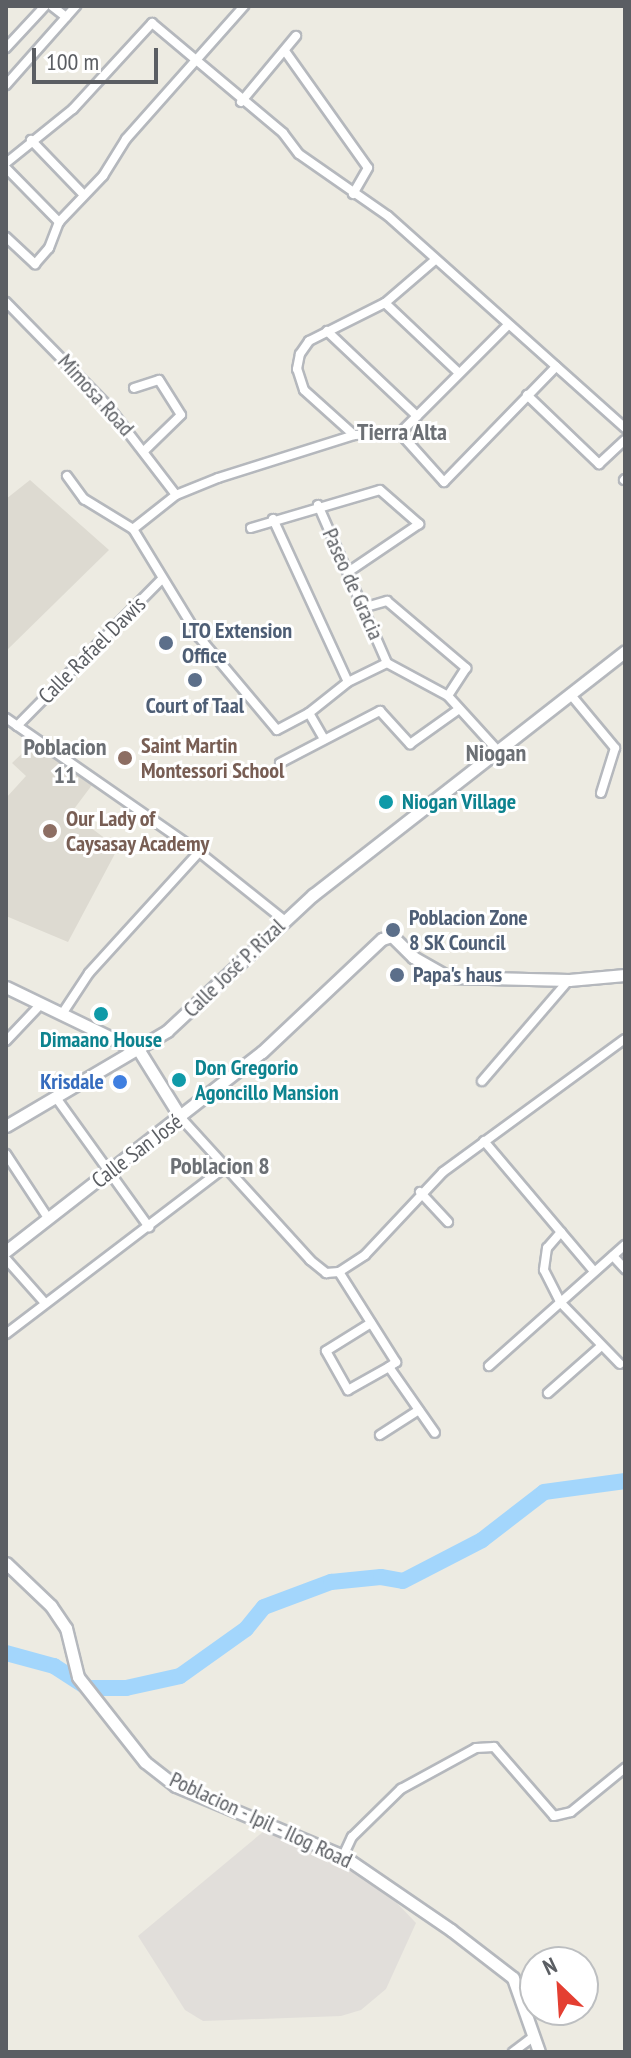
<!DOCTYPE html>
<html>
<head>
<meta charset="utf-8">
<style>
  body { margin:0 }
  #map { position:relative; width:631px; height:2058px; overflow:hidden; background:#edebe2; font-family:"PT Sans Narrow",sans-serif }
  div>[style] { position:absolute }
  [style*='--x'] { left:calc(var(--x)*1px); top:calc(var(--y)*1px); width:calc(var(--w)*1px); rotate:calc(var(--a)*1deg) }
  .industrial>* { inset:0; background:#e1deda }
  .education>* { inset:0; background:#dddad1 }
  .river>* { height:16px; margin:-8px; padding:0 8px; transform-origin:8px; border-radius:8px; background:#a3d6fc }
  .roads { filter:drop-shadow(2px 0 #b5b8bd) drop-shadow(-2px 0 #b5b8bd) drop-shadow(0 2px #b5b8bd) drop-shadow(0 -2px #b5b8bd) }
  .street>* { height:8px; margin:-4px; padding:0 4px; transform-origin:4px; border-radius:4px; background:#fff }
  .secondary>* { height:11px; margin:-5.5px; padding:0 5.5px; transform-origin:5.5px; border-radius:5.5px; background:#fff }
  .dots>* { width:22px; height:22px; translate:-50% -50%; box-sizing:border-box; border:4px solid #fff; border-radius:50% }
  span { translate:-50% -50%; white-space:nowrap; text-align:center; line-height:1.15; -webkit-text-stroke:6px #fff; paint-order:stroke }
  .street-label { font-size:22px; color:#5b5e63 }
  .service-label { font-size:22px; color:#4e5e75; font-weight:700 }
  .left { translate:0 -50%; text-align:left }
  .education-label { font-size:22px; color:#785e54; font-weight:700 }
  .culture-label { font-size:22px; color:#0d838f; font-weight:700 }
  .shop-label { font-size:22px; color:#366cbe; font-weight:700 }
  .right { translate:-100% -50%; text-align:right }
  .neighbourhood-label { font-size:24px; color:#6c7075; font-weight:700 }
  .frame { position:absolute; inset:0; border:8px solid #5b5e63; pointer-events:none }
  .north { position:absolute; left:519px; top:1946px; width:80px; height:80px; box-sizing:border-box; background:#fff; border:2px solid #bdbfc1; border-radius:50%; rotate:335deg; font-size:22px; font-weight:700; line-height:32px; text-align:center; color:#5b5e63 }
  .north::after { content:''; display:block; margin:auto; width:28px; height:36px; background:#e43f32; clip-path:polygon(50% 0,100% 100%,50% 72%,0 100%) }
  .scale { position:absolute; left:32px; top:48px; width:126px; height:36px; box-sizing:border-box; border:4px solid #5b5e63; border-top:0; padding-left:10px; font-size:24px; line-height:28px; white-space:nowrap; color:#5b5e63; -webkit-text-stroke:6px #fff; paint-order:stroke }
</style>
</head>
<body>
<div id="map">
  <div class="industrial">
    <div style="clip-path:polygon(270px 1826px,375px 1880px,416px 1923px,386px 1989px,361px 2010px,341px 2016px,203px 2021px,185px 2010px,138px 1936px)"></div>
  </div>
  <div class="education">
    <div style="clip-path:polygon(30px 480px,109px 550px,6px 651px,6px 499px)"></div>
    <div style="clip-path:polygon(33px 743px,92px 785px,71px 813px,118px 848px,68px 942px,6px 916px,6px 798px,26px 776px,12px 763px)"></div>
  </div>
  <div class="river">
    <div style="--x:6;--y:1653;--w:50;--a:15.2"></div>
    <div style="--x:54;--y:1666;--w:40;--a:32.9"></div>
    <div style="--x:88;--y:1688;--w:38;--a:0"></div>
    <div style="--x:126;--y:1688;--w:55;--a:-12.5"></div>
    <div style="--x:180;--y:1676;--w:81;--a:-35.5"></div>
    <div style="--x:246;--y:1629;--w:28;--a:-51"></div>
    <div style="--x:264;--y:1607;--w:72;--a:-20.5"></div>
    <div style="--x:331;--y:1582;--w:50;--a:-5.7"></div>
    <div style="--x:381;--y:1577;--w:22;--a:10"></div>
    <div style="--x:403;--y:1581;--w:89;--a:-27.4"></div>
    <div style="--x:482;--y:1540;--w:78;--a:-37.7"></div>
    <div style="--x:544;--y:1492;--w:82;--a:-7.7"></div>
  </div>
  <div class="roads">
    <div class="street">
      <div style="--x:52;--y:6;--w:18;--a:38"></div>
      <div style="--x:6;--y:48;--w:57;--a:-47.1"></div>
      <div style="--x:285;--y:51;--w:143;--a:54.6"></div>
      <div style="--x:368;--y:168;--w:30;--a:120"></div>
      <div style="--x:6;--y:85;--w:106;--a:-48.5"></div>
      <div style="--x:241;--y:102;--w:86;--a:-50.2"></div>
      <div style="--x:31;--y:140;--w:75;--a:46.1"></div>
      <div style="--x:6;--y:163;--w:86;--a:-38.9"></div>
      <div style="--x:73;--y:109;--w:117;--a:-47.4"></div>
      <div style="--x:152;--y:23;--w:171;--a:40"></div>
      <div style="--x:283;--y:133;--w:26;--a:53"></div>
      <div style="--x:299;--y:154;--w:108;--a:34.9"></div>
      <div style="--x:388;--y:216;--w:318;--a:41.8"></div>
      <div style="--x:6;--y:168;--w:76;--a:45.5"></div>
      <div style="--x:6;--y:237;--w:40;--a:43"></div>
      <div style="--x:35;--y:264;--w:21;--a:-49"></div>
      <div style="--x:49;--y:248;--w:28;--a:-69"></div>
      <div style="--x:59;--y:222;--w:64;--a:-46.3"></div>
      <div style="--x:103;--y:176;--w:44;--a:-58.1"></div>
      <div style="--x:126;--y:139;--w:178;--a:-48.4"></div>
      <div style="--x:6;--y:302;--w:144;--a:45.6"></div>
      <div style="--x:107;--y:405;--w:113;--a:52.5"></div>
      <div style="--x:385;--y:303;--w:102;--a:43.4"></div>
      <div style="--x:327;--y:331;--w:124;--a:43.4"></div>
      <div style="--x:134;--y:388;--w:26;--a:-18"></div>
      <div style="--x:159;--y:380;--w:41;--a:57.8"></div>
      <div style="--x:181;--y:415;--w:50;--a:135.8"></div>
      <div style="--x:527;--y:395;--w:100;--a:43.8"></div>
      <div style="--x:599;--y:464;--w:35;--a:-43"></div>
      <div style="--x:400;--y:433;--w:66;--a:48.1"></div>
      <div style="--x:444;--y:482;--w:161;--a:-45.8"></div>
      <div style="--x:354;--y:435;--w:67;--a:-138"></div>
      <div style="--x:304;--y:390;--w:22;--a:-108"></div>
      <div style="--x:297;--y:369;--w:15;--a:-79"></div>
      <div style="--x:300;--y:354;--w:16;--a:-55"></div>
      <div style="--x:309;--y:341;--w:85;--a:-26.6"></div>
      <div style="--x:385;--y:303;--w:66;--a:-40.7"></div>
      <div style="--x:67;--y:476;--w:29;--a:54"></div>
      <div style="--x:84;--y:499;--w:57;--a:31.5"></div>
      <div style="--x:133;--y:529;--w:127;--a:58.6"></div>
      <div style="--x:199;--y:637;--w:121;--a:50"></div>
      <div style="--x:277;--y:730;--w:36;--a:-28"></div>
      <div style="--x:309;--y:713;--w:50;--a:-38.5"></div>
      <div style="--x:348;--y:682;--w:43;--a:-26"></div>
      <div style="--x:624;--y:480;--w:1;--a:-45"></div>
      <div style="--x:318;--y:505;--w:172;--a:66.4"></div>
      <div style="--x:387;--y:663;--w:69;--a:28.4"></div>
      <div style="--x:448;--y:696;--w:76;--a:47.7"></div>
      <div style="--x:273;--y:519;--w:179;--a:65.3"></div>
      <div style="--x:251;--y:528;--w:134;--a:-16.4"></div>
      <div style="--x:380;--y:490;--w:52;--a:41.1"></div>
      <div style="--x:419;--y:524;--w:86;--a:145.9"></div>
      <div style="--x:133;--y:529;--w:55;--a:-38.3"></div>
      <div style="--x:176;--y:495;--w:45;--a:-22"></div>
      <div style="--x:218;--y:478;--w:143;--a:-17.5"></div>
      <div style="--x:354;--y:435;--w:46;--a:-2.5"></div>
      <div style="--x:400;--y:433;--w:150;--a:-45"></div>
      <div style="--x:366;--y:607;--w:22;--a:-16"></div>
      <div style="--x:387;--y:601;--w:104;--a:40.3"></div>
      <div style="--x:466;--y:668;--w:33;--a:123"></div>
      <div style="--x:571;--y:695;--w:69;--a:50.3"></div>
      <div style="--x:615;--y:748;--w:47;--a:107.3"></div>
      <div style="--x:309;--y:713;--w:30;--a:60"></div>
      <div style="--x:6;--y:718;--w:235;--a:34.8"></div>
      <div style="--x:199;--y:852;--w:109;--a:38.7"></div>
      <div style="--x:17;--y:726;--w:204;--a:-45.4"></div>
      <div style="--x:280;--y:763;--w:113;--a:-27.5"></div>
      <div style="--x:380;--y:711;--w:45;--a:47.7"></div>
      <div style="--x:410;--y:744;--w:60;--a:-35.5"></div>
      <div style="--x:62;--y:1014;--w:49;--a:-56.6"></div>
      <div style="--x:89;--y:973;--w:164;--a:-47.7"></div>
      <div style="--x:6;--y:1041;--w:51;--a:-46.6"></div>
      <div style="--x:482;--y:1081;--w:133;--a:-49.3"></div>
      <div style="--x:57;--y:1099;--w:158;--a:54.3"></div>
      <div style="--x:181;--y:1118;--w:192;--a:47.7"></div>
      <div style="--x:310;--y:1260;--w:21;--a:39"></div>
      <div style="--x:326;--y:1273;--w:13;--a:-4"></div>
      <div style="--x:339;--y:1272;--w:31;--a:-33"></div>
      <div style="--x:365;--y:1255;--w:114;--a:-46.8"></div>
      <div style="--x:443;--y:1172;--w:225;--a:-36.2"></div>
      <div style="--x:484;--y:1141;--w:169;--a:49.8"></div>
      <div style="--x:6;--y:1154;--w:77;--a:56.7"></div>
      <div style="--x:420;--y:1192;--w:41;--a:47"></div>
      <div style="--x:561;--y:1232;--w:21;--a:131"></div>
      <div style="--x:547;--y:1248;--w:22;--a:98"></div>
      <div style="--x:544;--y:1270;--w:36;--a:63"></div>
      <div style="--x:560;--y:1302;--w:86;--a:45.9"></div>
      <div style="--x:613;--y:1256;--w:18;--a:47"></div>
      <div style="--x:6;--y:1259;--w:57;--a:48.5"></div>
      <div style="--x:339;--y:1272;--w:107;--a:57.7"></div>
      <div style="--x:396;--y:1362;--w:9;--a:144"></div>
      <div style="--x:389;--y:1367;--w:80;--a:55.1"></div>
      <div style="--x:371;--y:1323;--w:53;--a:148.1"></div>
      <div style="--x:326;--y:1351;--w:45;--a:60.6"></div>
      <div style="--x:348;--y:1390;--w:47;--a:-29.3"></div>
      <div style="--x:6;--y:1334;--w:274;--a:-37.3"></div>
      <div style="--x:489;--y:1366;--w:182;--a:-41.7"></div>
      <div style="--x:548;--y:1393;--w:68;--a:-41.4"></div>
      <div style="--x:380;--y:1435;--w:46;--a:-32.7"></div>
      <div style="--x:343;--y:1856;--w:21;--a:-65"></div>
      <div style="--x:352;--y:1837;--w:69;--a:-44.4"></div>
      <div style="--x:401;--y:1789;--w:85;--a:-28.7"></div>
      <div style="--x:476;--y:1748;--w:18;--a:-3"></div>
      <div style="--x:494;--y:1747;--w:91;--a:49"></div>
      <div style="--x:554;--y:1816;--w:17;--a:-13"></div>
      <div style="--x:571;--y:1812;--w:70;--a:-39.2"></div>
      <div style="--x:513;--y:2052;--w:26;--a:-37"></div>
    </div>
    <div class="secondary">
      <div style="--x:6;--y:987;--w:142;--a:25.8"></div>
      <div style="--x:138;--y:1049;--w:81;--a:58.1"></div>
      <div style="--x:6;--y:1126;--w:187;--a:-30.5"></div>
      <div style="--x:167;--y:1031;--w:200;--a:-43"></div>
      <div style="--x:313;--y:895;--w:396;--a:-38"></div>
      <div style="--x:6;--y:1251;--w:324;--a:-37.9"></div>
      <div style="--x:262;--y:1052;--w:165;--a:-43.3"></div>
      <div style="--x:382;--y:939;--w:10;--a:-17"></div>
      <div style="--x:392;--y:936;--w:30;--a:45"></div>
      <div style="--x:413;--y:957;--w:40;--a:29.7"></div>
      <div style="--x:448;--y:977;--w:121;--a:1.4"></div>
      <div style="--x:569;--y:980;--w:56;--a:-5.1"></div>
      <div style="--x:6;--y:1563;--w:62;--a:43.7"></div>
      <div style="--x:51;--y:1606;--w:27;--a:56"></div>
      <div style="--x:66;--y:1628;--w:50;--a:76.2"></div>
      <div style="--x:78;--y:1677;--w:108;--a:51.8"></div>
      <div style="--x:145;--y:1762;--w:39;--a:38"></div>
      <div style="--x:176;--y:1786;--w:181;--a:22.7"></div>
      <div style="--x:343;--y:1856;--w:131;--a:34.4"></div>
      <div style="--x:451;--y:1930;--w:78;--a:37.7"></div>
      <div style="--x:513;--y:1978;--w:78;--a:70.6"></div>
    </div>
  </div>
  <div class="dots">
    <div style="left:166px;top:643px;background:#5c6f8a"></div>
    <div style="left:195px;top:680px;background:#5c6f8a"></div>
    <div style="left:125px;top:758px;background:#8d6e63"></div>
    <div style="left:386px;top:802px;background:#0f9aa8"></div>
    <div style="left:50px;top:831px;background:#8d6e63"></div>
    <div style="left:393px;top:930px;background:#5c6f8a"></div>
    <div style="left:397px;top:975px;background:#5c6f8a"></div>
    <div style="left:101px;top:1014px;background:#0f9aa8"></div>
    <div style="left:179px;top:1080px;background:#0f9aa8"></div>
    <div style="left:120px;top:1082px;background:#3f7fe0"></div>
  </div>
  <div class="street-label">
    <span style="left:96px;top:395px;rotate:48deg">Mimosa Road</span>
    <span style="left:353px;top:584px;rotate:66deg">Paseo de Gracia</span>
    <span style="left:92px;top:650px;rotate:-45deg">Calle Rafael Dawis</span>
    <span style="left:234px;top:968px;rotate:-44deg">Calle José P. Rizal</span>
    <span style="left:137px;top:1151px;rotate:-37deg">Calle San José</span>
    <span style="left:261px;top:1820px;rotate:25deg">Poblacion - Ipil - Ilog Road</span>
  </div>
  <div class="service-label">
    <span class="left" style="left:182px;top:643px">LTO Extension<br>Office</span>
    <span style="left:195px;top:706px">Court of Taal</span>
    <span class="left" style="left:409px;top:930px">Poblacion Zone<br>8 SK Council</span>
    <span class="left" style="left:413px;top:975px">Papa's haus</span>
  </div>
  <div class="education-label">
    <span class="left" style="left:141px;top:758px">Saint Martin<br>Montessori School</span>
    <span class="left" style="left:66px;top:831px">Our Lady of<br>Caysasay Academy</span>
  </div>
  <div class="culture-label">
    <span class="left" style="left:402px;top:802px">Niogan Village</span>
    <span style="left:101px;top:1040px">Dimaano House</span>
    <span class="left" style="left:195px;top:1080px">Don Gregorio<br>Agoncillo Mansion</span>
  </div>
  <div class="shop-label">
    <span class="right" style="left:104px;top:1082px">Krisdale</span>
  </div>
  <div class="neighbourhood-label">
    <span style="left:402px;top:432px">Tierra Alta</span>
    <span style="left:65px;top:761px">Poblacion<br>11</span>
    <span style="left:496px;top:753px">Niogan</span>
    <span style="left:220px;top:1166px">Poblacion 8</span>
  </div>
  <div class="frame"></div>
  <div class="north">N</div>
  <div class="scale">100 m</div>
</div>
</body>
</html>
